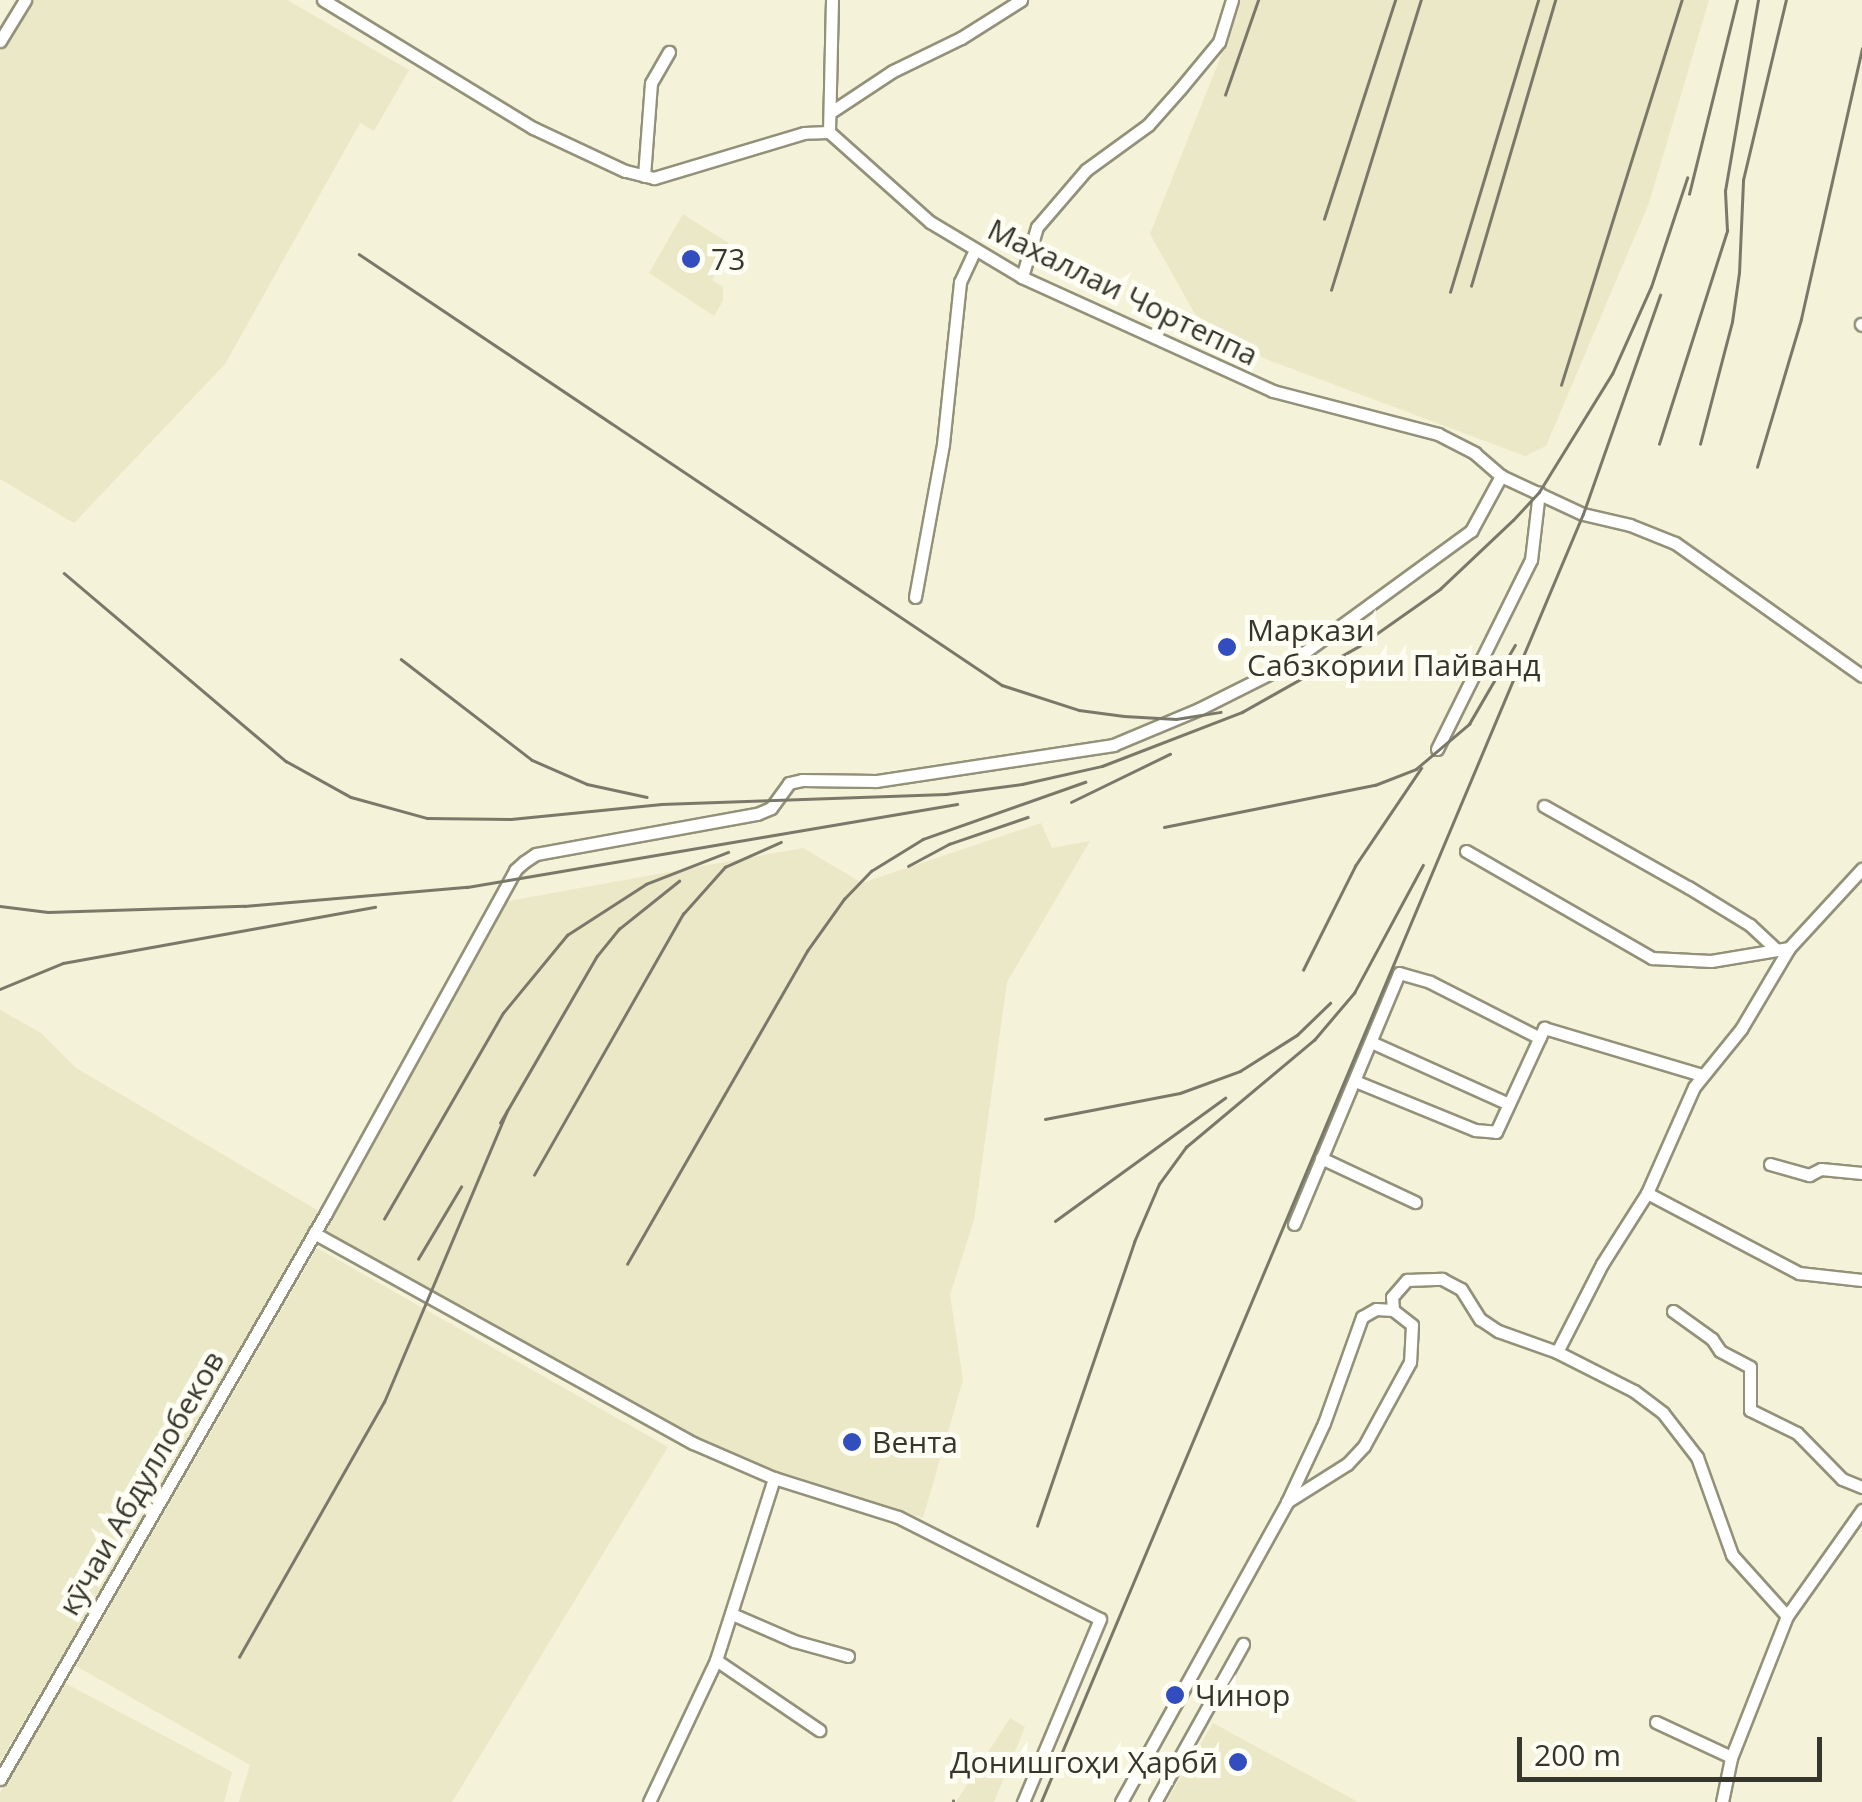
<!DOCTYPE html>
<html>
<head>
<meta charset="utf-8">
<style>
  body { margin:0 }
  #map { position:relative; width:1862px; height:1802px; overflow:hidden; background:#f4f2d8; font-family:"Open Sans",sans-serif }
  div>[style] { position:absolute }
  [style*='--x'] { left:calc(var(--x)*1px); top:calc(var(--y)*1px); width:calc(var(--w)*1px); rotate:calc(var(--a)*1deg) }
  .built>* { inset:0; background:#ebe8c7 }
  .roads { filter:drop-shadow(2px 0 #939179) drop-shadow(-2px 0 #939179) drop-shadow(0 2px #939179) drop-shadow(0 -2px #939179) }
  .minor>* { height:11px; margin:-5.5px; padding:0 5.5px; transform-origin:5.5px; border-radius:5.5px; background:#fff }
  .rail>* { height:2.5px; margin:-1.25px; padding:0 1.25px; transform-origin:1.25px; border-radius:1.25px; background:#7a7969 }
  .dots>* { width:28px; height:28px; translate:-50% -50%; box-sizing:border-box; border:5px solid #fffef4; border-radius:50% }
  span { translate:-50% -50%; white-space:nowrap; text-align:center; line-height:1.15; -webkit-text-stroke:10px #fffef4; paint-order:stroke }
  .poi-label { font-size:30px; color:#36362c }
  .left { translate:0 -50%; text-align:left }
  .right { translate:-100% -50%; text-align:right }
  .street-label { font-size:30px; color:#36362c }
  .scale { position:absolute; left:1517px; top:1737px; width:305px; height:45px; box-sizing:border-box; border:5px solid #36362c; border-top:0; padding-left:12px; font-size:30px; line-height:35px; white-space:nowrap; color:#36362c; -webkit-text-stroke:8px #fffef4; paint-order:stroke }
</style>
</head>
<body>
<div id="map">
  <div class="built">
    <div style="clip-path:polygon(29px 0,287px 0,409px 70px,374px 131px,360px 123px,225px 364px,74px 523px,0 479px,0 49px)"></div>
    <div style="clip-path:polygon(1235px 0,1709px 0,1649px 203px,1546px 446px,1525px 456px,1261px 357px,1257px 349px,1215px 330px,1195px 314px,1150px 234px,1221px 56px)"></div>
    <div style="clip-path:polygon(683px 214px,733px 246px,712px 280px,723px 287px,723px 301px,714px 316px,649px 273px)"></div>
    <div style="clip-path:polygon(1041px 823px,1052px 848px,1090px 841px,1007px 982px,974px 1220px,950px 1295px,963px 1380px,923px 1518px,749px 1466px,321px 1229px,508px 901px,803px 848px,862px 883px)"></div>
    <div style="clip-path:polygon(0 1010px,41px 1033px,76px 1068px,322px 1213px,0 1762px)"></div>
    <div style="clip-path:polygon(317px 1248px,668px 1447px,452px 1802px,239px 1802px,250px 1765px,76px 1666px)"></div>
    <div style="clip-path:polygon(63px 1682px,232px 1772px,224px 1802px,0 1802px,0 1793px)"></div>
    <div style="clip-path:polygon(1010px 1718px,1025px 1727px,994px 1802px,956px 1802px)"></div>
    <div style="clip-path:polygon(1213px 1723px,1358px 1802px,1166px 1802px)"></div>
  </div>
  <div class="roads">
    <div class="minor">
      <div style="--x:0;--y:41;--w:48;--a:-58.6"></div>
      <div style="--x:831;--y:112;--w:74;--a:-33.5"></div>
      <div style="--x:893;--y:71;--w:76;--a:-25.9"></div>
      <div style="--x:961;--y:38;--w:71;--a:-32.3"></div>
      <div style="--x:829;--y:132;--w:132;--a:-88.7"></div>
      <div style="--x:644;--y:176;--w:93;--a:-85.7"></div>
      <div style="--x:651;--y:83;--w:36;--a:-60"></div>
      <div style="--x:1022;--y:277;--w:52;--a:-73.3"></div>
      <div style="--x:1037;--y:227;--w:75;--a:-49.3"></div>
      <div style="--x:1086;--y:170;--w:77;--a:-36"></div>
      <div style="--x:1148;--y:125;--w:48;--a:-48.4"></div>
      <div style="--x:1180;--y:89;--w:61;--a:-50.3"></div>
      <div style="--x:1219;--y:42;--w:44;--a:-72.8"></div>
      <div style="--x:1861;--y:324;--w:1;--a:45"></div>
      <div style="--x:1501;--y:476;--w:90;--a:24.9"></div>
      <div style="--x:1583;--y:514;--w:48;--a:13.2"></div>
      <div style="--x:1630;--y:525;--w:48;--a:21.8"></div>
      <div style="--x:1675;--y:543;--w:229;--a:35.4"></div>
      <div style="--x:915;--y:597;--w:156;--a:-79.6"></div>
      <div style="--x:943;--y:444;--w:163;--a:-84"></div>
      <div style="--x:960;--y:282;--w:35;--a:-65"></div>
      <div style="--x:1437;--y:749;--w:211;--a:-63.6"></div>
      <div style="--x:1531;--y:560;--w:68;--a:-83.3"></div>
      <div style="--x:1544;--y:806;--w:165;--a:29.4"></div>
      <div style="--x:1688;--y:887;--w:73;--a:31.5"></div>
      <div style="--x:1750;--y:925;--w:34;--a:43"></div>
      <div style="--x:1466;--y:851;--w:215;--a:29.9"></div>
      <div style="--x:1652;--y:958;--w:59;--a:2.9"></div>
      <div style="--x:1711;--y:961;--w:79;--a:-9.5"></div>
      <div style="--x:1371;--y:1042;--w:151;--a:24.2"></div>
      <div style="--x:1355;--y:1081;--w:130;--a:22.2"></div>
      <div style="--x:1475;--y:1130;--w:21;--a:5"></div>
      <div style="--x:1496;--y:1132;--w:115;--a:-65.2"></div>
      <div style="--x:1544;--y:1028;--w:165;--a:16.6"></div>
      <div style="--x:1321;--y:1158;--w:104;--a:25.1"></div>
      <div style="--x:1770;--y:1164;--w:41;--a:15.8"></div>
      <div style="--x:1809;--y:1175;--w:13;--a:-27"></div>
      <div style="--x:1821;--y:1169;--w:41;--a:5.6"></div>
      <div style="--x:1647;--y:1193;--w:172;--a:27.8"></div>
      <div style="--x:1799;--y:1273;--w:63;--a:6.3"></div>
      <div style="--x:1294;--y:1224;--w:272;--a:-67.3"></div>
      <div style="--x:1399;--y:973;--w:32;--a:16"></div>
      <div style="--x:1430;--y:982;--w:123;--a:27"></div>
      <div style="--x:314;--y:1233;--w:433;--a:29"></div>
      <div style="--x:693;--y:1443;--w:88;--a:23.4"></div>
      <div style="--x:774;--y:1478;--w:130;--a:17.5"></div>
      <div style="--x:898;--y:1517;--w:226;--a:26.8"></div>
      <div style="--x:1100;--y:1619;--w:199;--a:112.8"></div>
      <div style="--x:1376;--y:1309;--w:17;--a:3"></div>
      <div style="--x:1393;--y:1310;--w:24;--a:38"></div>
      <div style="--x:1412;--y:1325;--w:37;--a:93"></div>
      <div style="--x:1410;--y:1362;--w:96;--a:118.7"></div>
      <div style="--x:1364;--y:1446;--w:25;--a:133"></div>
      <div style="--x:1347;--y:1464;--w:71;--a:147.7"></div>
      <div style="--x:1287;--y:1502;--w:87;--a:-64.9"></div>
      <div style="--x:1324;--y:1423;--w:113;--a:-70.3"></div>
      <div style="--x:1362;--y:1317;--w:16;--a:-30"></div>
      <div style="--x:1393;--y:1310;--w:13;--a:-94"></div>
      <div style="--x:1392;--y:1297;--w:23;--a:-49"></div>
      <div style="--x:1407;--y:1280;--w:35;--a:-2"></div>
      <div style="--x:1442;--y:1279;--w:21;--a:28"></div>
      <div style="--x:1461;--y:1289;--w:36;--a:58"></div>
      <div style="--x:1480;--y:1319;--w:22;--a:34"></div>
      <div style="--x:1498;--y:1331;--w:63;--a:19.6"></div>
      <div style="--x:1557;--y:1352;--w:86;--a:26.9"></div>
      <div style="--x:1634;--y:1391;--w:36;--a:37"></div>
      <div style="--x:1663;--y:1413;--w:56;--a:52.3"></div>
      <div style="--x:1697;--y:1457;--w:104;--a:70.3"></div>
      <div style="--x:1732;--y:1555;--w:82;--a:48"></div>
      <div style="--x:1673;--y:1311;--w:48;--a:35.7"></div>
      <div style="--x:1712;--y:1339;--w:14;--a:56"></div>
      <div style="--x:1720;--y:1351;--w:34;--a:28"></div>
      <div style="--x:1750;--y:1367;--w:43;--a:90"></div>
      <div style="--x:1750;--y:1410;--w:52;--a:26.1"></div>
      <div style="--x:1797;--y:1433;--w:64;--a:45.6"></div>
      <div style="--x:1842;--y:1479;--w:22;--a:22"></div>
      <div style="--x:1557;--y:1352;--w:99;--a:-62.9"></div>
      <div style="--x:1602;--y:1264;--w:84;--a:-57.6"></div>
      <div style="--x:1647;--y:1193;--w:116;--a:-66.1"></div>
      <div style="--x:1694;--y:1087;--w:75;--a:-51"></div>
      <div style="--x:1741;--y:1029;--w:94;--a:-59.3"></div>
      <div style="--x:1789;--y:948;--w:108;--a:-47.3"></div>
      <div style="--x:732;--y:1614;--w:68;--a:23.5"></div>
      <div style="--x:794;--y:1641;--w:56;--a:15.5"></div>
      <div style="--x:716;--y:1660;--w:125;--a:34.2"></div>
      <div style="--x:1656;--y:1722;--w:83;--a:25"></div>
      <div style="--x:0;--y:1779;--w:653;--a:-60.06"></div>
      <div style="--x:326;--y:1213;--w:392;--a:-61.1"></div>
      <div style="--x:515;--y:870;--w:12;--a:-42"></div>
      <div style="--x:524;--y:862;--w:14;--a:-34"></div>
      <div style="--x:536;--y:854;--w:225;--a:-10.3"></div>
      <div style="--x:757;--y:814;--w:15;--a:-23"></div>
      <div style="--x:771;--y:808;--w:31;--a:-54"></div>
      <div style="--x:789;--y:783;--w:13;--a:-13"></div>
      <div style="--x:802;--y:780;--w:74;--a:0.8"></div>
      <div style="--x:876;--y:781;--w:240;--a:-8.6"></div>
      <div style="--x:1113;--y:745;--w:93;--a:-22.7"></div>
      <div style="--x:1199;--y:709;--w:98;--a:-26.6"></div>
      <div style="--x:1287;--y:665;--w:228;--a:-36.1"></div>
      <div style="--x:1471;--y:531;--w:63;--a:-61.4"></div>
      <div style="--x:1501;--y:476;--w:35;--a:-139"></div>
      <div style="--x:1475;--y:453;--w:42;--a:-152.8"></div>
      <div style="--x:1438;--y:434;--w:171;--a:-165.4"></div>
      <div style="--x:1273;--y:391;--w:276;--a:-155.6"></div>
      <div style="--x:1022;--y:277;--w:107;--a:-149.1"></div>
      <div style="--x:930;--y:222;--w:135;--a:-138.3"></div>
      <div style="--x:829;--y:132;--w:25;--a:178"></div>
      <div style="--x:804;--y:133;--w:157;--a:163.3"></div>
      <div style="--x:654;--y:178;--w:30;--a:-166"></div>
      <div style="--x:625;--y:171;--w:102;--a:-154.9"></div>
      <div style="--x:533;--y:128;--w:246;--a:-148.6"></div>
      <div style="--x:649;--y:1802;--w:157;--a:-64.7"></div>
      <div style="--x:716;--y:1660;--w:191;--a:-72.3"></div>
      <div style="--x:1121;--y:1802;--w:343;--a:-61"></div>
      <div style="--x:1155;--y:1802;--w:181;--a:-60.9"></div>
      <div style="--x:1722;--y:1802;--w:45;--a:-78.4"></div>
      <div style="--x:1731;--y:1758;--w:153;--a:-68.5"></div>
      <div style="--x:1787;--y:1616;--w:130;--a:-54.7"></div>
    </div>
  </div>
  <div class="rail">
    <div style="--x:1225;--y:95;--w:101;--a:-70.8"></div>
    <div style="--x:1689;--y:194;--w:200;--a:-76.1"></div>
    <div style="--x:1324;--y:219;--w:230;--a:-72"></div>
    <div style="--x:359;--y:254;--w:774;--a:33.83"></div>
    <div style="--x:1002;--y:685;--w:81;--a:18"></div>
    <div style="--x:1079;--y:710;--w:45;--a:7.6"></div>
    <div style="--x:1124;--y:716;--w:52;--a:3.3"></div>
    <div style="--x:1176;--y:719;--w:45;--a:-9"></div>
    <div style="--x:1471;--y:286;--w:298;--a:-73.6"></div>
    <div style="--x:1331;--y:290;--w:304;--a:-72.8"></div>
    <div style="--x:1450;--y:292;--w:305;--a:-73.2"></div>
    <div style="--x:1561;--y:385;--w:404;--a:-72.6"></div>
    <div style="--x:1659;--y:444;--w:224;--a:-72.3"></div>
    <div style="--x:1727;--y:231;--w:40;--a:-92.9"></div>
    <div style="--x:1725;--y:191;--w:194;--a:-80.2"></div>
    <div style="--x:1700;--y:444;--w:126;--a:-75.3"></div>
    <div style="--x:1732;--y:322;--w:49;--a:-81.9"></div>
    <div style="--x:1739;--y:273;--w:93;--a:-87.5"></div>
    <div style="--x:1743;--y:180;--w:185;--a:-76.6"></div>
    <div style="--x:1757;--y:467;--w:154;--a:-73.4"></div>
    <div style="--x:1801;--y:319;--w:277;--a:-77.3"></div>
    <div style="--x:64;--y:573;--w:291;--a:40.3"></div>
    <div style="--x:286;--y:761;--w:74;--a:29"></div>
    <div style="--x:351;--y:797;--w:79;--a:15.4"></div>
    <div style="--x:427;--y:818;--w:84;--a:0.7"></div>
    <div style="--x:511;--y:819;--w:151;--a:-5.7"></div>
    <div style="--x:661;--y:804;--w:285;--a:-2"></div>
    <div style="--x:946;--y:794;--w:77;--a:-7.5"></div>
    <div style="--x:1022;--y:784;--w:82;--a:-12.7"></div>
    <div style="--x:1102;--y:766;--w:150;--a:-21.1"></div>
    <div style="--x:1242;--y:712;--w:134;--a:-29.4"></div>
    <div style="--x:1359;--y:646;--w:99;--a:-35.1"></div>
    <div style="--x:1440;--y:589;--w:100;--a:-43.4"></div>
    <div style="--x:1513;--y:520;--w:38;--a:-47"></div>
    <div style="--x:1539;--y:492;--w:139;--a:-58.3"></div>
    <div style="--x:1612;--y:374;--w:95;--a:-65.9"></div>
    <div style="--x:1651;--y:287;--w:115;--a:-71.7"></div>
    <div style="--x:401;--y:659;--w:165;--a:37.6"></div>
    <div style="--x:532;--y:760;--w:60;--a:23.6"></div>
    <div style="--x:587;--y:784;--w:61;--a:12.2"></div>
    <div style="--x:1071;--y:802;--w:110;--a:-25.9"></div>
    <div style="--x:1164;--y:827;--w:215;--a:-11.3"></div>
    <div style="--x:1375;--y:785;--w:44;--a:-21.3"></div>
    <div style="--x:1416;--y:769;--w:70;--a:-40.3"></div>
    <div style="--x:1469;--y:724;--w:91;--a:-59.8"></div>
    <div style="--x:908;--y:866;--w:47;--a:-28.2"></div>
    <div style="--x:949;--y:844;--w:83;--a:-18.9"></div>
    <div style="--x:0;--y:906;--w:48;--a:7.1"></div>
    <div style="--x:48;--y:912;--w:196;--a:-1.8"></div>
    <div style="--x:244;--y:906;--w:224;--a:-4.9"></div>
    <div style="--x:467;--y:887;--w:497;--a:-9.6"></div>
    <div style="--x:1303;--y:970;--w:116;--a:-63.4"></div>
    <div style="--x:1355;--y:866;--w:118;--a:-56"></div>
    <div style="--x:0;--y:989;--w:68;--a:-22.4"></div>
    <div style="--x:63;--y:963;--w:317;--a:-10.2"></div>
    <div style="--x:1045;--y:1119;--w:137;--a:-10.9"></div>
    <div style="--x:1180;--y:1093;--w:64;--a:-20.1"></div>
    <div style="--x:1240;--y:1071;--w:67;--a:-32.3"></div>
    <div style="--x:1297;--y:1035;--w:46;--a:-44.1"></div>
    <div style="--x:500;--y:1123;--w:193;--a:-59.9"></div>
    <div style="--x:597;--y:956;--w:35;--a:-51"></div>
    <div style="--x:619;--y:929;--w:77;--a:-38.7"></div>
    <div style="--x:534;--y:1175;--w:301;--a:-60.3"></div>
    <div style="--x:683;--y:914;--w:63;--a:-48.2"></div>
    <div style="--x:725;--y:867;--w:61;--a:-24.1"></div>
    <div style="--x:384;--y:1219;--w:238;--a:-60"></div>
    <div style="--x:503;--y:1013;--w:101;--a:-50.6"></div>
    <div style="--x:567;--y:935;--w:94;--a:-32.8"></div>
    <div style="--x:646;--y:884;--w:88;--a:-21.3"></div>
    <div style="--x:1055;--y:1221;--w:210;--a:-35.9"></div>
    <div style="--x:418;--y:1259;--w:84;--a:-59.2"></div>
    <div style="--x:627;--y:1264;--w:361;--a:-60.1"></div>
    <div style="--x:807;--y:951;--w:64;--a:-54.6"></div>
    <div style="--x:844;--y:899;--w:39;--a:-46"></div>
    <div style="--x:871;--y:871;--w:61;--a:-31.6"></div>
    <div style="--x:923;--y:839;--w:172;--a:-19.4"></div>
    <div style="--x:1037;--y:1526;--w:300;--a:-71.1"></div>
    <div style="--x:1134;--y:1242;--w:63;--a:-66.7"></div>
    <div style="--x:1159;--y:1184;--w:46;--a:-53.9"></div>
    <div style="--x:1186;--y:1147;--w:167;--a:-39.9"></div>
    <div style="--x:1314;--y:1040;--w:62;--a:-49.6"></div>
    <div style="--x:1354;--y:993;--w:145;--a:-61.7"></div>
    <div style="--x:239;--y:1657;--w:293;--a:-60.4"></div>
    <div style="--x:384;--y:1402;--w:316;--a:-67.1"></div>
    <div style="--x:953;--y:1802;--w:1;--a:-90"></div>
    <div style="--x:1041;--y:1802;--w:1397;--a:-67.18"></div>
    <div style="--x:1583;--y:514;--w:232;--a:-70.6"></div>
  </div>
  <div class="dots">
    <div style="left:691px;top:259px;background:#314dbe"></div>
    <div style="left:1227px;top:647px;background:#314dbe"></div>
    <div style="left:852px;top:1442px;background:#314dbe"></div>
    <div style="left:1175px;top:1695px;background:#314dbe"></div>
    <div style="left:1238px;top:1762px;background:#314dbe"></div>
  </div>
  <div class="poi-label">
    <span class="left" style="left:711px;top:259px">73</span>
    <span class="left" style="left:1247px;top:647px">Маркази<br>Сабзкории Пайванд</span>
    <span class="left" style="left:872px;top:1442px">Вента</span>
    <span class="left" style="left:1195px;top:1695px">Чинор</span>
    <span class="right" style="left:1218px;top:1762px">Донишгоҳи Ҳарбӣ</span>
  </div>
  <div class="street-label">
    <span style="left:1123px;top:292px;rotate:26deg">Махаллаи Чортеппа</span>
    <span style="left:141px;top:1483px;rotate:-60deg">кӯчаи Абдуллобеков</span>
  </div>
  <div class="scale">200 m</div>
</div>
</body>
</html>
